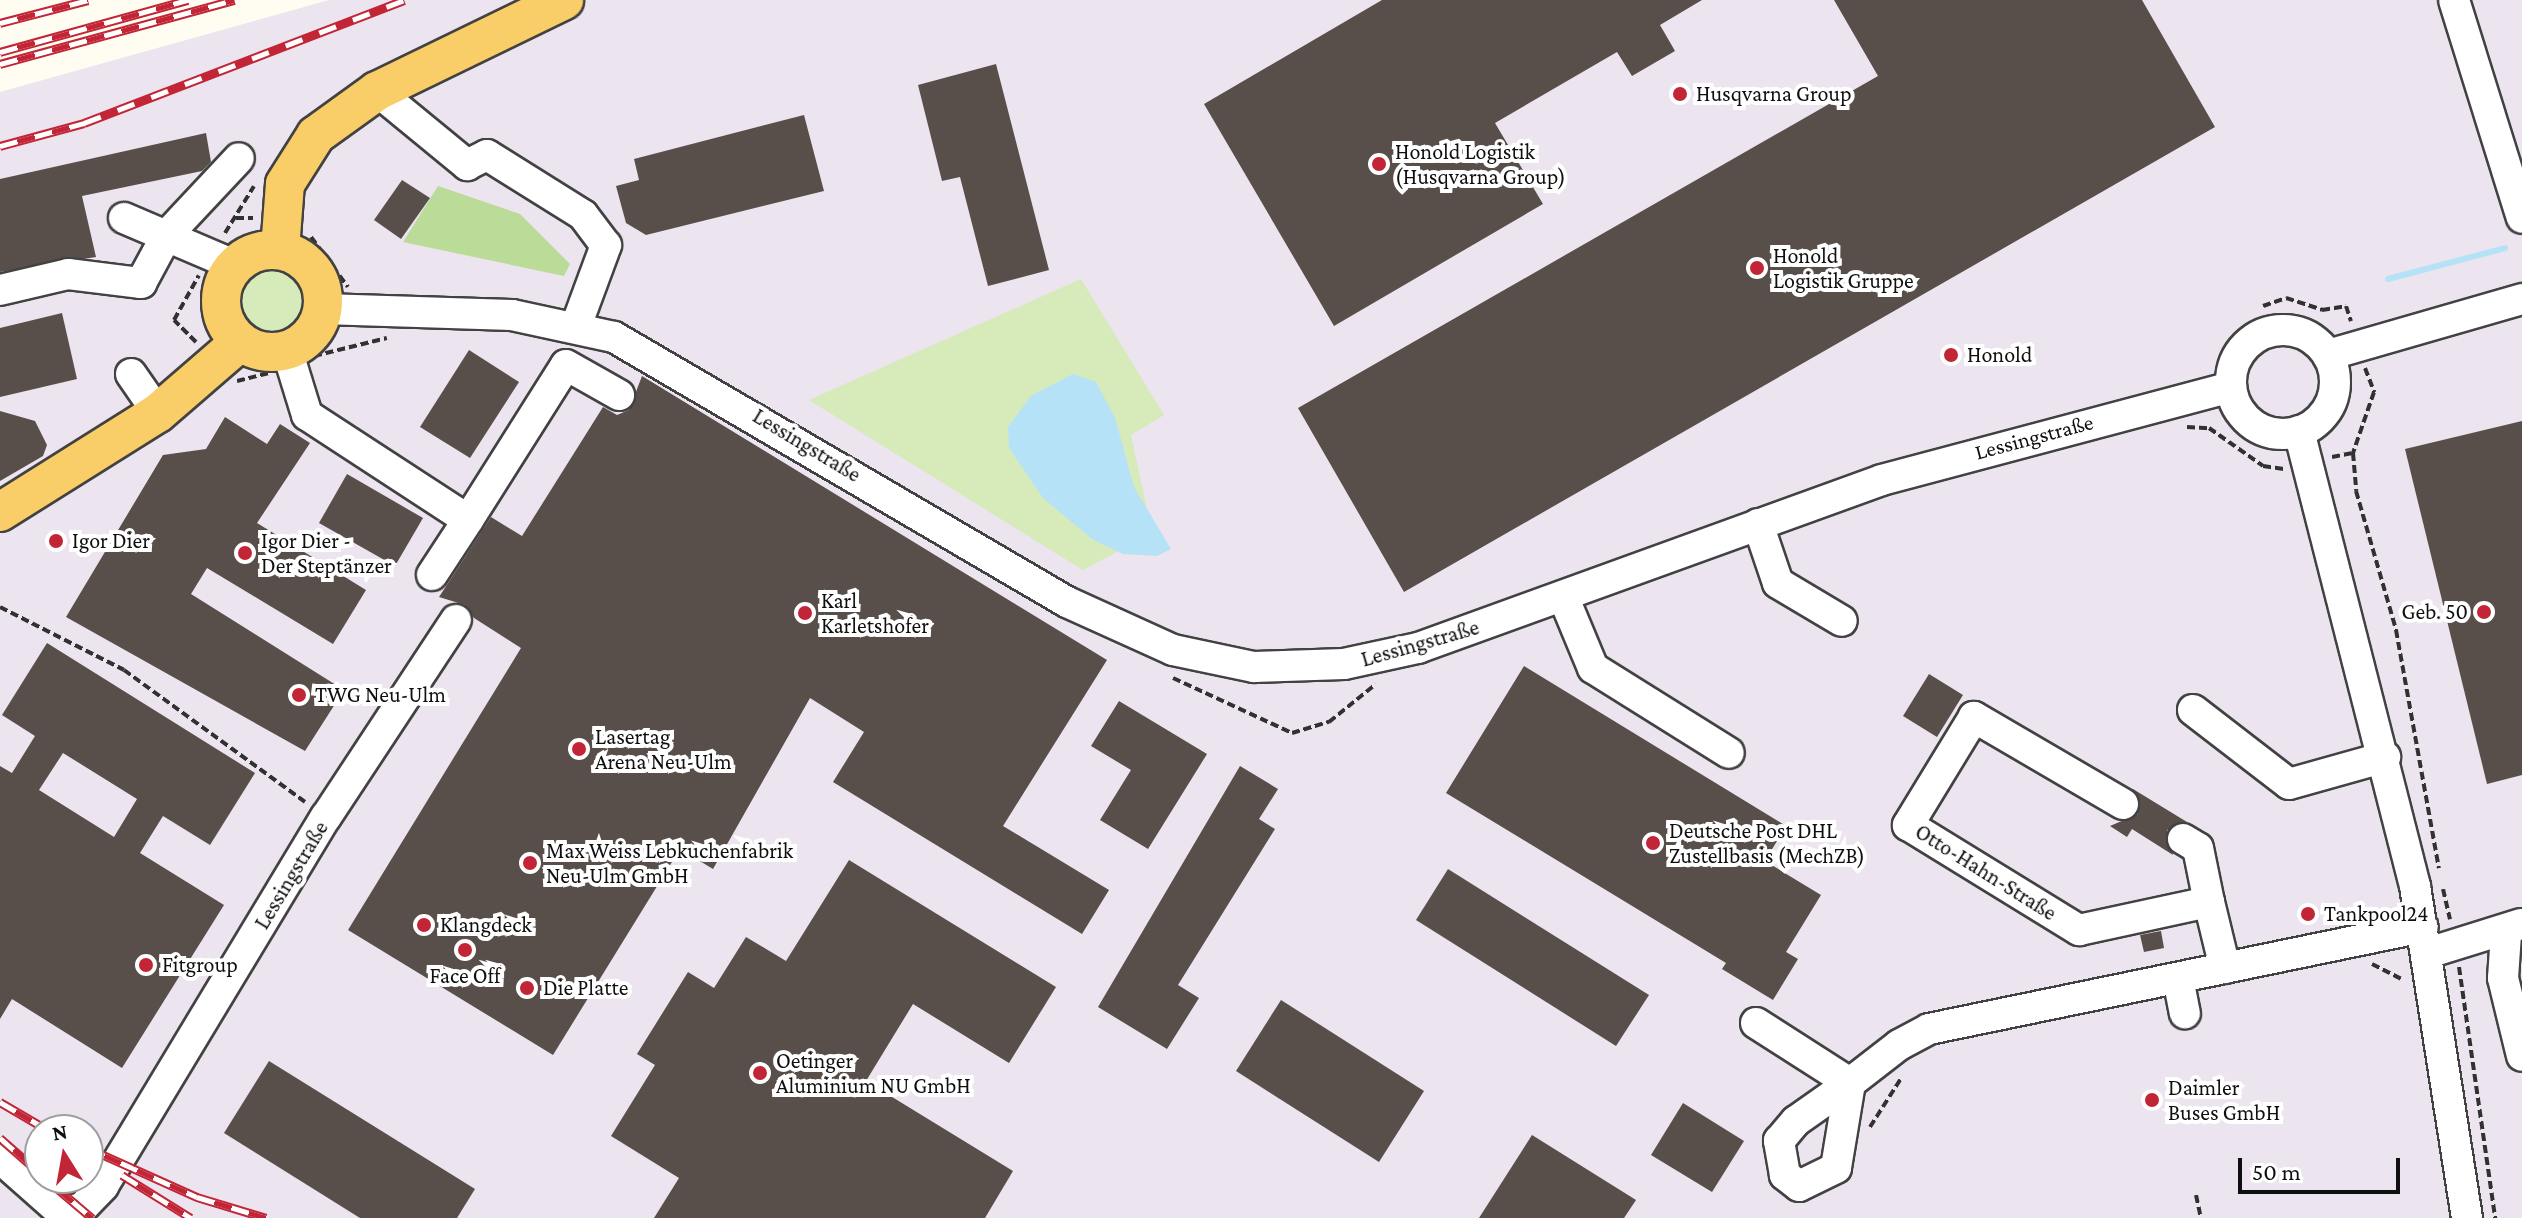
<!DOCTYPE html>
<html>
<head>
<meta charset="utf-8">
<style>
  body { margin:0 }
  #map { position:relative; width:2522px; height:1218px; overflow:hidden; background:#fffcf1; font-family:"Crimson Pro",serif }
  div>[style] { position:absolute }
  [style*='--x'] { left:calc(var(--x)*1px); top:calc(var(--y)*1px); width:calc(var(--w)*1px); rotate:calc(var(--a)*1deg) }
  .industrial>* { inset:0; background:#ece4ee }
  .green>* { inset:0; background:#d6eaba }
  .round { border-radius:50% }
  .forest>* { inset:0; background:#bbdb99 }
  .water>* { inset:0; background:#b5e2f7 }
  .stream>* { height:6px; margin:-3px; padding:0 3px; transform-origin:3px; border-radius:3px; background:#b5e2f7 }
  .building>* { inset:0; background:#584f4b }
  .path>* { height:4px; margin-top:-2px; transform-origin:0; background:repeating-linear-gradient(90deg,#313131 0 8px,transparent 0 12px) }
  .roads { filter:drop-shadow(2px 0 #424242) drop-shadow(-2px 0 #424242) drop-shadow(0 2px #424242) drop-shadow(0 -2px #424242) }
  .minor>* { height:30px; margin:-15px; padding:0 15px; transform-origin:15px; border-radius:15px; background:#fff }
  .minor>.ring { margin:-15px; padding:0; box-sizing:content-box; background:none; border:30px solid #fff; border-radius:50% }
  .major>* { height:38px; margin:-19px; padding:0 19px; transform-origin:19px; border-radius:19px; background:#f9cd67 }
  .major>.ring { margin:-19px; padding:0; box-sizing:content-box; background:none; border:38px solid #f9cd67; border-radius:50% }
  .rail>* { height:9px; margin-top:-4.5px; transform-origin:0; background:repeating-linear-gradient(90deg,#fff 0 18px,#c22535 0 36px); box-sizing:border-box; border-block:2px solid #c22535 }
  .dots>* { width:22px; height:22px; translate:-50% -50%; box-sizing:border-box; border:4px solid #fff; border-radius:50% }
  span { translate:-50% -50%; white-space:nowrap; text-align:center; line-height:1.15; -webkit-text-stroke:8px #fff; paint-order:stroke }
  .poi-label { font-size:22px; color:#0f0f0f }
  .left { translate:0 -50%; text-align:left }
  .right { translate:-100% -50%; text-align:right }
  .street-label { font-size:22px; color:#0f0f0f }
  .north { position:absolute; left:24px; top:1114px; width:80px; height:80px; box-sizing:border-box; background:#fff; border:2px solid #9f9f9f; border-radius:50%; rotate:349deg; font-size:22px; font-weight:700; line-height:32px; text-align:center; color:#0f0f0f }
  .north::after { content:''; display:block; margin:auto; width:28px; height:36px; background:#c22535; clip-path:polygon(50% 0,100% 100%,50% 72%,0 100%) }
  .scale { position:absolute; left:2238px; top:1158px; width:162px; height:36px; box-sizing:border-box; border:4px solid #0f0f0f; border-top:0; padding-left:10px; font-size:24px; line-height:28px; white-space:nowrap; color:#0f0f0f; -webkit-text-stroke:6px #fff; paint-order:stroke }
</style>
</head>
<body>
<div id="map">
  <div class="industrial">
    <div style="clip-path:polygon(evenodd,329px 0,2522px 0,2522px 1218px,0 1218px,0 92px,329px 0,40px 1130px,88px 1130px,88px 1178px,40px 1178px,40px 1130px)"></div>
  </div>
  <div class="green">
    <div class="round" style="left:233px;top:264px;width:70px;height:70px"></div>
    <div style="clip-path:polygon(1081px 279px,1164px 415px,1131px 435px,1152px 533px,1083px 570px,809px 400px)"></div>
  </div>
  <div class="forest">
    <div style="clip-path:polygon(438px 186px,520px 214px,570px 264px,564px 276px,403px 242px)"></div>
  </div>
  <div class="water">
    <div style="clip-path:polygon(1073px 374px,1096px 382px,1115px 418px,1134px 487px,1171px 549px,1157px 556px,1123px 554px,1092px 539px,1043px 498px,1009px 448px,1008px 427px,1031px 396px)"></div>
  </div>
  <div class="stream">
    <div style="--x:2388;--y:279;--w:121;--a:-14.8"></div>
  </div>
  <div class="building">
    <div style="clip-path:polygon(1382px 0,1702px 0,1660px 25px,1675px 51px,1632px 76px,1617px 52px,1495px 123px,1543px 204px,1334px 326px,1204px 104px)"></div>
    <div style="clip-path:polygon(1834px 0,2142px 0,2215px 127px,1404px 592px,1298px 408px,1878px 76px)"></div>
    <div style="clip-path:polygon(996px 64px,1049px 270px,988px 286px,960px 177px,942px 181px,918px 85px)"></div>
    <div style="clip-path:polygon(804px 115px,824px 191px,646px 235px,626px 223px,616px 186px,639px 180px,634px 159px)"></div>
    <div style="clip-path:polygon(206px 133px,211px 162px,202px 171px,82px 196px,96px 257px,0 272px,0 179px)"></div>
    <div style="clip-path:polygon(402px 180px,430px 198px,401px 239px,374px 220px)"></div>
    <div style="clip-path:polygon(62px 313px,77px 379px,0 397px,0 328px)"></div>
    <div style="clip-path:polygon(469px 350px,519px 382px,470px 458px,420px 427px)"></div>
    <div style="clip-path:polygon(642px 376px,1107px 660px,1003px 826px,1109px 890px,1082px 934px,833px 782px,864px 732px,810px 698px,713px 869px,680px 849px,553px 1055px,348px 930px,521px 648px,474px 618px,465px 605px,439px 597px,491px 517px,522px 536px,603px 407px,617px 415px,629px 410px)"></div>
    <div style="clip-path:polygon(0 411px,35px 421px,47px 445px,43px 456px,0 481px)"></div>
    <div style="clip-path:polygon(225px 417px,267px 444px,280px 424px,310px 443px,257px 523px,366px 590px,333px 644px,207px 568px,191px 594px,344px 690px,305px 751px,66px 617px,163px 455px,206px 449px)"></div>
    <div style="clip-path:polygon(2522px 421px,2522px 775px,2487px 784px,2405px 449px)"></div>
    <div style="clip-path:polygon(347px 474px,423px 518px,395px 566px,319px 523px)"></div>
    <div style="clip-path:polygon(evenodd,47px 643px,255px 773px,210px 845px,163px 816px,140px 853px,224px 905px,122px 1068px,12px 999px,0 1019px,0 766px,12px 773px,35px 736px,2px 715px,47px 643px,63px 753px,137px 799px,114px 837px,39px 790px,63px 753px)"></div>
    <div style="clip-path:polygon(1524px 666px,1786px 826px,1765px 861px,1821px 895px,1786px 952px,1798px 959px,1773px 1000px,1722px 969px,1726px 963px,1446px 793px)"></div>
    <div style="clip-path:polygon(1929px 674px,1963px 695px,1937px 737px,1903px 716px)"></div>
    <div style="clip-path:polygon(1119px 701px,1207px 754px,1148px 849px,1100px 820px,1131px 770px,1091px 746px)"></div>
    <div style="clip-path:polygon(1240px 766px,1278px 789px,1259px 819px,1275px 829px,1178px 985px,1199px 998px,1167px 1049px,1098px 1007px)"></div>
    <div style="clip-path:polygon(2133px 789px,2187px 822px,2167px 830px,2173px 855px,2132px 829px,2127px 837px,2110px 826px,2138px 814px)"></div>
    <div style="clip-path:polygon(849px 860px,1056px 987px,1009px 1063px,913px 1004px,866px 1081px,1013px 1171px,985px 1218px,654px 1218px,679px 1178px,611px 1136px,655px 1065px,637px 1054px,688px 972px,714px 988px,746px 937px,786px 961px)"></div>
    <div style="clip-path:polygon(1448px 869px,1649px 995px,1616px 1046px,1416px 920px)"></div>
    <div style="clip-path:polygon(2161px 931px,2164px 948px,2144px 952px,2140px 935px)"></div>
    <div style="clip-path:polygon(1281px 1000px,1424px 1091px,1379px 1162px,1236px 1071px)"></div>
    <div style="clip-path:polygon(269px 1061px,475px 1189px,457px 1218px,360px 1218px,224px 1133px)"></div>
    <div style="clip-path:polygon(1683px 1103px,1744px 1141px,1712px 1192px,1651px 1155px)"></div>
    <div style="clip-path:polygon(1532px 1135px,1636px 1200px,1624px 1218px,1479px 1218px)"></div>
  </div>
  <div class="path">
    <div style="--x:236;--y:218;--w:17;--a:0"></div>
    <div style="--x:225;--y:233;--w:55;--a:-58.3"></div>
    <div style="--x:311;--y:237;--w:62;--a:53.5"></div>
    <div style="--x:2263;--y:306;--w:24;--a:-19"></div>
    <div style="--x:2286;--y:298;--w:38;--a:18"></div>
    <div style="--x:2322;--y:310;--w:24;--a:-9"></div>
    <div style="--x:2346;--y:306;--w:16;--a:72"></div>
    <div style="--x:196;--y:342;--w:31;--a:-135"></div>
    <div style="--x:174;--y:320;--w:51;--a:-60.9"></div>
    <div style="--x:314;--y:356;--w:75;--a:-13.9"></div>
    <div style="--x:2365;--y:368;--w:26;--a:69"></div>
    <div style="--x:2374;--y:392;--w:65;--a:109"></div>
    <div style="--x:2353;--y:453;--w:38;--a:85"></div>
    <div style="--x:2356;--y:491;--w:145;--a:73.9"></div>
    <div style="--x:2396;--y:630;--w:242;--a:79.8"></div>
    <div style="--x:237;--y:381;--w:33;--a:-14"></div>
    <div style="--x:2187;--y:427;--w:22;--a:3"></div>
    <div style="--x:2209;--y:428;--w:66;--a:35.1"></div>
    <div style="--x:2263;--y:466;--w:21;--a:8"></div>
    <div style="--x:2332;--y:457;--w:21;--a:-11"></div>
    <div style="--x:0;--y:607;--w:139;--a:26.9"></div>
    <div style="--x:124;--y:670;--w:224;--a:36.1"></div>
    <div style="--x:1173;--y:678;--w:131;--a:24.8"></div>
    <div style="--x:1292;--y:733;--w:39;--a:-17"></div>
    <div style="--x:1329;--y:722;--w:60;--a:-39"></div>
    <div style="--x:2443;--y:889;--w:31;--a:77"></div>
    <div style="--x:2372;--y:964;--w:35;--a:27"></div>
    <div style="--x:2459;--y:967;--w:254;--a:81.8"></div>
    <div style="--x:1870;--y:1127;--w:59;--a:-57.4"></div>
    <div style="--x:2196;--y:1195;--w:24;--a:78"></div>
  </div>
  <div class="roads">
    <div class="minor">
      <div style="--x:2454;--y:0;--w:228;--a:72.7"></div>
      <div style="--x:377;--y:91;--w:117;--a:39.4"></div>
      <div style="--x:467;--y:165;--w:22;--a:-27"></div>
      <div style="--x:487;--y:155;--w:113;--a:32"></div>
      <div style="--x:583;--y:215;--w:38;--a:53"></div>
      <div style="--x:606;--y:245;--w:86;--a:110.3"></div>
      <div style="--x:124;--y:218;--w:120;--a:23.1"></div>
      <div style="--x:0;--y:290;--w:70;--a:-13.2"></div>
      <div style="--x:68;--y:274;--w:74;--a:7"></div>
      <div style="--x:141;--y:283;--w:55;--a:-61.6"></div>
      <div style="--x:167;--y:235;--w:105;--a:-46.9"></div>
      <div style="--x:323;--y:309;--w:189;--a:1.8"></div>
      <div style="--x:512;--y:315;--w:104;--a:12.2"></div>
      <div style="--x:614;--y:337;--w:525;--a:30.33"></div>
      <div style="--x:1067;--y:602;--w:116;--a:24.4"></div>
      <div style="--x:1173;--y:650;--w:83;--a:11.9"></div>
      <div style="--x:1254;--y:667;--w:90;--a:-1.9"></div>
      <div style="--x:1344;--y:664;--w:76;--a:-12.2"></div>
      <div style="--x:1418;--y:648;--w:493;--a:-19.9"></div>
      <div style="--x:1882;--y:480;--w:361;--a:-14.9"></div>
      <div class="ring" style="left:2231px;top:330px;width:74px;height:74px"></div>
      <div style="--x:287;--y:350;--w:68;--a:72.9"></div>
      <div style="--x:307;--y:415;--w:192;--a:33.1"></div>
      <div style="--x:468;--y:520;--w:183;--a:-57.7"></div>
      <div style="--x:566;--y:365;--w:61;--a:29.5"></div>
      <div style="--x:2328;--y:355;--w:202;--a:-16.1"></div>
      <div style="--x:131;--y:374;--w:47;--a:55.3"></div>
      <div style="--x:2299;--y:431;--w:470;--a:75.7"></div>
      <div style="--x:2415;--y:886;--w:336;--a:81.1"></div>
      <div style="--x:1758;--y:524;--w:62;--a:71.3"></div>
      <div style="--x:1778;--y:583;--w:74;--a:30.7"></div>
      <div style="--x:432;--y:575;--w:66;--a:-56.8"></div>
      <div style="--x:1563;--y:596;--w:78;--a:67.4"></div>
      <div style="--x:1593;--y:668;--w:160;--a:32"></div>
      <div style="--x:2193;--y:710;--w:121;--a:37.6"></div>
      <div style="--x:2289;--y:784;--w:100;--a:-15.7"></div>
      <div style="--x:2123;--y:804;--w:173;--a:-149.7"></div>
      <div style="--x:1974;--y:717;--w:127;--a:121.4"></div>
      <div style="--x:1908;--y:825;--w:201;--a:31.6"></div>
      <div style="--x:2079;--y:930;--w:133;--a:-12.2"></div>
      <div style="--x:2209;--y:902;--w:68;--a:76.4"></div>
      <div style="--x:2183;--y:839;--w:17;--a:31"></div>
      <div style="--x:2198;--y:848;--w:55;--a:78.5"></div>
      <div style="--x:2506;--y:934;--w:44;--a:93.9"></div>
      <div style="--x:2503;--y:978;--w:80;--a:76.3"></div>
      <div style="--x:2428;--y:953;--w:97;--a:-17.3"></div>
      <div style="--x:2178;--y:978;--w:36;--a:79"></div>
      <div style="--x:1756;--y:1023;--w:112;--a:32.6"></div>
      <div style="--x:1850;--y:1083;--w:86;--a:99.4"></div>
      <div style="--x:1836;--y:1168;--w:41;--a:154.1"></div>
      <div style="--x:1799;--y:1186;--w:18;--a:-142"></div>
      <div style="--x:1785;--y:1175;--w:35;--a:-100"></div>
      <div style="--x:1779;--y:1141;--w:26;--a:-50"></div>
      <div style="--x:1796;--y:1121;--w:66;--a:-35.1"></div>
      <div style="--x:1850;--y:1083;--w:62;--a:-37.8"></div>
      <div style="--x:1899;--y:1045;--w:34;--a:-28"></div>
      <div style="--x:1929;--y:1029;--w:504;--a:-11.67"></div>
      <div style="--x:0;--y:1158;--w:80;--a:41.5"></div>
      <div style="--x:60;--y:1211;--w:21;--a:-5"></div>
      <div style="--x:81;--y:1209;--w:32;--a:-46"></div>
      <div style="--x:103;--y:1186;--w:431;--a:-58.9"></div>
      <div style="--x:326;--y:817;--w:236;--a:-56.6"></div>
    </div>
    <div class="major">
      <div class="ring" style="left:221px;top:250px;width:64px;height:64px"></div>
      <div style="--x:280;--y:250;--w:66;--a:-85.7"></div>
      <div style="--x:285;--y:184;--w:58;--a:-57.7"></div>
      <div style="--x:316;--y:135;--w:75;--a:-35.8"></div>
      <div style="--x:377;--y:91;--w:208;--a:-25.9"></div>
      <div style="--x:0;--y:512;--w:186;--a:-32.1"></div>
      <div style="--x:158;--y:413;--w:108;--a:-40.9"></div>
    </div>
  </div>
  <div class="rail">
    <div style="--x:0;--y:23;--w:91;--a:-14.6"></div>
    <div style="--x:0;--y:52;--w:195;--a:-15.5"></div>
    <div style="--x:0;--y:64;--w:243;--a:-15.3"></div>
    <div style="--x:0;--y:146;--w:87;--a:-15.3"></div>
    <div style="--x:84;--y:123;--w:343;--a:-21"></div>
    <div style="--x:0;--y:1102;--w:56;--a:30.3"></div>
    <div style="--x:0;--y:1138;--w:53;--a:41.2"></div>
    <div style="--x:88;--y:1148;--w:120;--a:24.2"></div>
    <div style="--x:197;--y:1197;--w:72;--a:16.9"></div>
    <div style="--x:122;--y:1175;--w:81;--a:31.9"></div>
    <div style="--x:45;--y:1178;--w:62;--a:40.4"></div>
  </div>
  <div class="dots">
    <div style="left:1680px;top:94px;background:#c22535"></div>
    <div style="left:1379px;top:164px;background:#c22535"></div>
    <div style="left:1757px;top:268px;background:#c22535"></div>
    <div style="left:1951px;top:355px;background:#c22535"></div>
    <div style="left:56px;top:541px;background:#c22535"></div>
    <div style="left:245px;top:553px;background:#c22535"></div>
    <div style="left:2484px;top:612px;background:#c22535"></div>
    <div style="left:805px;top:613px;background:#c22535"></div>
    <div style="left:299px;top:695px;background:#c22535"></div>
    <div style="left:579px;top:749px;background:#c22535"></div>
    <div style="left:1653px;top:843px;background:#c22535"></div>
    <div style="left:530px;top:863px;background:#c22535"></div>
    <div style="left:2308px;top:914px;background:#c22535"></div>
    <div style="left:424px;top:925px;background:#c22535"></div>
    <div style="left:465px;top:950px;background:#c22535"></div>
    <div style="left:146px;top:965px;background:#c22535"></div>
    <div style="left:527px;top:988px;background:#c22535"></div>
    <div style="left:760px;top:1073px;background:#c22535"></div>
    <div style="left:2152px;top:1100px;background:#c22535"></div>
  </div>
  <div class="poi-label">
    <span class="left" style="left:1696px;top:94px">Husqvarna Group</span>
    <span class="left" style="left:1395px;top:164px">Honold Logistik<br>(Husqvarna Group)</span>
    <span class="left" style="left:1773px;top:268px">Honold<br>Logistik Gruppe</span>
    <span class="left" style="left:1967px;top:355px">Honold</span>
    <span class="left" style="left:261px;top:553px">Igor Dier -<br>Der Steptänzer</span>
    <span class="left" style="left:72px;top:541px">Igor Dier</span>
    <span class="left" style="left:821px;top:613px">Karl<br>Karletshofer</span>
    <span class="right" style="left:2468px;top:612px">Geb. 50</span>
    <span class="left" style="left:315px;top:695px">TWG Neu-Ulm</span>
    <span class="left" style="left:595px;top:749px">Lasertag<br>Arena Neu-Ulm</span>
    <span class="left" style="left:1669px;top:843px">Deutsche Post DHL<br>Zustellbasis (MechZB)</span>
    <span class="left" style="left:546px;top:863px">Max Weiss Lebkuchenfabrik<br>Neu-Ulm GmbH</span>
    <span class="left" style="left:2324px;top:914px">Tankpool24</span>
    <span class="left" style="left:440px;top:925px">Klangdeck</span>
    <span class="left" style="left:162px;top:965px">Fitgroup</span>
    <span style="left:465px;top:976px">Face Off</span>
    <span class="left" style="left:543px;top:988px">Die Platte</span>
    <span class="left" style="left:776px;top:1073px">Oetinger<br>Aluminium NU GmbH</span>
    <span class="left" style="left:2168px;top:1100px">Daimler<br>Buses GmbH</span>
  </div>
  <div class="street-label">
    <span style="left:2034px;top:437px;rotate:-15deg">Lessingstraße</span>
    <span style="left:807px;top:445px;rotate:31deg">Lessingstraße</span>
    <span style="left:1420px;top:643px;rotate:-16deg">Lessingstraße</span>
    <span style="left:1986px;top:872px;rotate:32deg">Otto-Hahn-Straße</span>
    <span style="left:291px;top:875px;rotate:-59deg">Lessingstraße</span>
  </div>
  <div class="north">N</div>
  <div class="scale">50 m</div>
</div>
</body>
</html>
